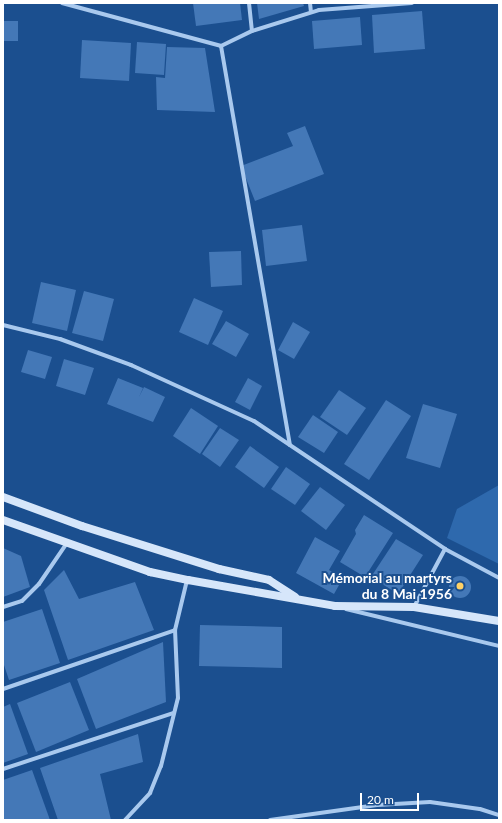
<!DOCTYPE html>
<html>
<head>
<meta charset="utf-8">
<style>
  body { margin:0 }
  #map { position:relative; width:502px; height:823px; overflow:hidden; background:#1b4f8f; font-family:Lato,sans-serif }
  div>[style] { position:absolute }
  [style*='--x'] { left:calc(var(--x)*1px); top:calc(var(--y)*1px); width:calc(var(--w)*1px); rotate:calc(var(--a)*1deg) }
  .green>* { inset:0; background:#2e69ad }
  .building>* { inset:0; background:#4478b7 }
  .round { border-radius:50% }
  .street>* { height:4px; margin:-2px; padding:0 2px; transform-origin:2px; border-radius:2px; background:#a9c9ee }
  .secondary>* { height:8px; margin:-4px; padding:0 4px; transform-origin:4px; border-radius:4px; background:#d6e6fa }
  .dots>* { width:11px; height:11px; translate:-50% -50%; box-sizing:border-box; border:2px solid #1b4f8f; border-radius:50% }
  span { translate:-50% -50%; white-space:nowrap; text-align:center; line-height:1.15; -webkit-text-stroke:4px #1b4f8f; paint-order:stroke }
  .poi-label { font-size:14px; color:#fff; font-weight:700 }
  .right { translate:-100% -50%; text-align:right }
  .frame { position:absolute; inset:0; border:4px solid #fff; pointer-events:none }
  .scale { position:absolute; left:360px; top:793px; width:59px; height:18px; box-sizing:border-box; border:2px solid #fff; border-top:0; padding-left:5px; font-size:12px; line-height:14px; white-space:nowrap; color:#fff; -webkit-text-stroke:3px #1b4f8f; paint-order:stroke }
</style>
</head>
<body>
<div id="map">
  <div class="green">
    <div style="clip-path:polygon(499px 485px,499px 564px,447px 538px,457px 509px)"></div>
  </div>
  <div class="building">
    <div style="clip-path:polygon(193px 3px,240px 3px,242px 20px,196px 26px)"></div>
    <div style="clip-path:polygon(257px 3px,303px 3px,304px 6px,259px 19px)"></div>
    <div style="clip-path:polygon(422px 11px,425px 49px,374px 53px,372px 15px)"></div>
    <div style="clip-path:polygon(360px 17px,362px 45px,314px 49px,312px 21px)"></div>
    <div style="clip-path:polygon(3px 21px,18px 21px,18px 41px,3px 41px)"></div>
    <div style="clip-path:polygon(82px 40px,131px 43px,129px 81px,80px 78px)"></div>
    <div style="clip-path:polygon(137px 42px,166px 44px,164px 75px,135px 73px)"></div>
    <div style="clip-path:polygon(167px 47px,205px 48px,215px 112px,157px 110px,156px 77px,165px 78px)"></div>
    <div style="clip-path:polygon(305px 126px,324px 174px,255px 201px,241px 166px,293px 146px,287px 133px)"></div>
    <div style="clip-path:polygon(302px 225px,307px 261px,266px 266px,262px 230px)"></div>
    <div style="clip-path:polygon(241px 251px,242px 285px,211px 287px,209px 252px)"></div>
    <div style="clip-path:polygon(41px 282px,76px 290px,67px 331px,32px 323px)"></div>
    <div style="clip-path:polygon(84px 291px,114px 299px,103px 341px,72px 333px)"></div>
    <div style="clip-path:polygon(194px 298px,223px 311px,208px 345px,179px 332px)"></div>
    <div style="clip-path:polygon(226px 321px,249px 334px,236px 357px,212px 344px)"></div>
    <div style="clip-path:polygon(293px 322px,310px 332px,294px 359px,278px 350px)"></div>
    <div style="clip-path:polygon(28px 350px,52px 357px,45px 379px,21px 372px)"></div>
    <div style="clip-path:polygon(64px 359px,94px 368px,85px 395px,56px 386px)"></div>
    <div style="clip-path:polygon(118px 378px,143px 388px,139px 397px,144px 387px,165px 397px,153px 422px,107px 404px)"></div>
    <div style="clip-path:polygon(248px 378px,262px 386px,250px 410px,235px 402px)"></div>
    <div style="clip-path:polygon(339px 390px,366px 408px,347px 435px,320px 417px)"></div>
    <div style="clip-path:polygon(386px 400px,411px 416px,369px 480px,344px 464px)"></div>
    <div style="clip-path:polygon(423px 404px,457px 414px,440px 468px,406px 458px)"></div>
    <div style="clip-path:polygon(191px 408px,218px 426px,200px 454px,173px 436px)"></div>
    <div style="clip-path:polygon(313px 415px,338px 432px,324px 453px,298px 437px)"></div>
    <div style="clip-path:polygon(220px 428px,239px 440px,220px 467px,202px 454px)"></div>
    <div style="clip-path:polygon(250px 446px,279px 467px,264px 488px,235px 467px)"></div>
    <div style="clip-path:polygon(286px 467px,310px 484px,295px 505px,271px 489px)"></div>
    <div style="clip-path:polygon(320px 487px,345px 505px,326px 530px,301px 511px)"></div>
    <div style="clip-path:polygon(364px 515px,393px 533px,365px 577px,340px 562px,356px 534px,355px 530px)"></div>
    <div style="clip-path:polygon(315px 537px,340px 551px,329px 570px,343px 578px,334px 594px,296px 573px)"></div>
    <div style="clip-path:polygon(396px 539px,423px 555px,398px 594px,371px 577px)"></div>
    <div style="clip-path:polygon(3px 548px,21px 556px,30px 587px,3px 597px)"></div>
    <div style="clip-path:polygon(64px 570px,79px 599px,135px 582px,154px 630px,68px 660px,44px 590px)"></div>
    <div class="round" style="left:449px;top:576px;width:22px;height:22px"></div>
    <div style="clip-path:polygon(42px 609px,60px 663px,9px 680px,3px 662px,3px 622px)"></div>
    <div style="clip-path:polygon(200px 625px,282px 627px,282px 668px,199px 666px)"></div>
    <div style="clip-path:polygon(163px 642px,166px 702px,96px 729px,77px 679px)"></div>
    <div style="clip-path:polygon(70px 682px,89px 730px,36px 752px,17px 703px)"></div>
    <div style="clip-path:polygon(10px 704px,28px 754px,3px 763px,3px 707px)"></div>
    <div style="clip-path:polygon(138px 734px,143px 762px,100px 774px,111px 820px,58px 820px,40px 768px)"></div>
    <div style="clip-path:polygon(32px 770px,50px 820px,3px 820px,3px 780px)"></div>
  </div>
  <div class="street">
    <div style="--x:62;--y:3;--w:165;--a:15.1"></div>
    <div style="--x:221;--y:46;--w:34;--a:-26"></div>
    <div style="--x:252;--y:31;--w:70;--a:-17.4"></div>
    <div style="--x:319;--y:10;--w:93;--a:-4.3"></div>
    <div style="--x:249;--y:3;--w:28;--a:84"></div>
    <div style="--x:310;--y:3;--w:9;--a:84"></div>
    <div style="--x:221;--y:46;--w:405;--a:80.2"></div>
    <div style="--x:3;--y:325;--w:59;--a:13.8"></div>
    <div style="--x:60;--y:339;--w:76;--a:20.1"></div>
    <div style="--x:131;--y:365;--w:135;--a:24.5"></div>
    <div style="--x:254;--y:421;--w:230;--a:33.8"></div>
    <div style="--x:445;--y:549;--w:61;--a:28.2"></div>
    <div style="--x:3;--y:607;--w:20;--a:-18"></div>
    <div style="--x:22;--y:601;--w:24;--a:-45"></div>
    <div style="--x:39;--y:584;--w:50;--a:-55.7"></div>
    <div style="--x:414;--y:607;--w:66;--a:-61.9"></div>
    <div style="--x:346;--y:609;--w:157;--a:13.6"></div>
    <div style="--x:3;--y:689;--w:182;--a:-18.9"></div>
    <div style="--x:3;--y:769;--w:179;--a:-18.2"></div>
    <div style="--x:125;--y:820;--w:37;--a:-47"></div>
    <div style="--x:150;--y:793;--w:29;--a:-68"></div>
    <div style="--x:161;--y:766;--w:70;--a:-76"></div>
    <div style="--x:178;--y:698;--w:68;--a:-92.5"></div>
    <div style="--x:175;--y:630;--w:51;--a:-76.5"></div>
    <div style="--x:270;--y:820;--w:108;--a:-8"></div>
    <div style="--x:377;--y:805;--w:53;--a:-3.2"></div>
    <div style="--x:430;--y:802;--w:50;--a:8"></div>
    <div style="--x:480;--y:809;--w:20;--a:18"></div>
  </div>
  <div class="secondary">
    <div style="--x:3;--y:497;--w:84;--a:20.2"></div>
    <div style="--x:82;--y:526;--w:144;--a:17.4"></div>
    <div style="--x:219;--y:569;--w:51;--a:12.4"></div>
    <div style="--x:269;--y:580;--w:31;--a:33"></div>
    <div style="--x:3;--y:520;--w:156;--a:19.5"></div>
    <div style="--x:150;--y:572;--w:39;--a:12"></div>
    <div style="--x:188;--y:580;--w:149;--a:10"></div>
    <div style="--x:335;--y:606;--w:79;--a:0.7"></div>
    <div style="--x:414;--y:607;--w:86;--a:9.4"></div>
  </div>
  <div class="dots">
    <div style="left:460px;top:586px;background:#ffd166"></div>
  </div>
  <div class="poi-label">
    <span class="right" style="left:452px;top:586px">Mémorial au martyrs<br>du 8 Mai 1956</span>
  </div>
  <div class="frame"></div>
  <div class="scale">20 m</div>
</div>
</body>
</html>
